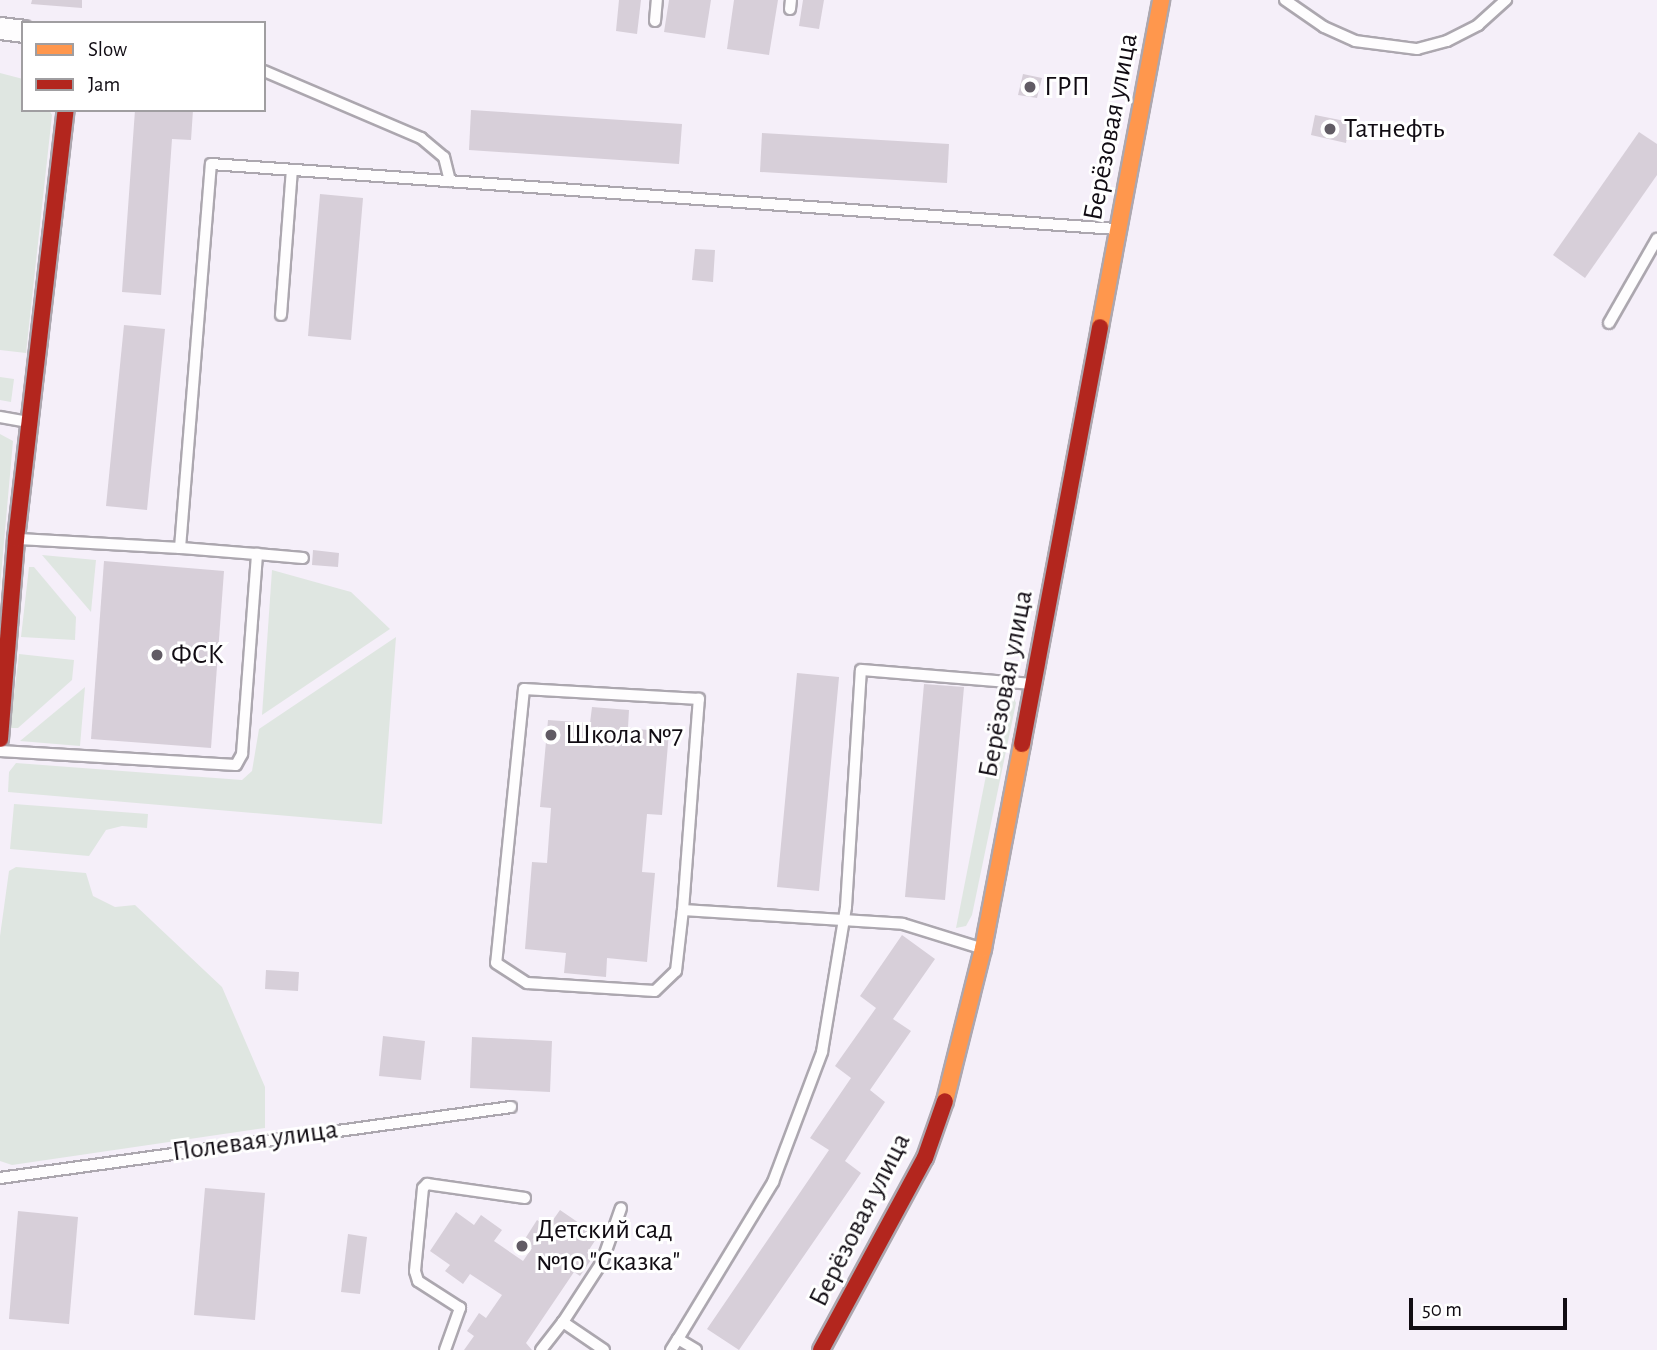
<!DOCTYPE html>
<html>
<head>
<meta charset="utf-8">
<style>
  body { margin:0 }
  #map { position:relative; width:1657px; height:1350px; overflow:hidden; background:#f5eff9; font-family:"Alegreya Sans",sans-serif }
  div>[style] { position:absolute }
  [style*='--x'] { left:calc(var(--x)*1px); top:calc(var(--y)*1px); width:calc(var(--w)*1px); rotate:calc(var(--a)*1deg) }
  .green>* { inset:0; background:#dfe6e1 }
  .building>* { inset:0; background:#d7cfd9 }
  .roads { filter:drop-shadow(2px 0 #aca7af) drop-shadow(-2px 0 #aca7af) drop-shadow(0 2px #aca7af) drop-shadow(0 -2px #aca7af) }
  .lane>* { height:10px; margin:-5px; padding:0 5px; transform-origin:5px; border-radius:5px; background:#fefdfe }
  .street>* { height:21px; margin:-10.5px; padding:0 10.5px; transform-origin:10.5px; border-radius:10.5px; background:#fefdfe }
  .slow>* { height:16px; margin:-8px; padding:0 8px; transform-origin:8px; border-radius:8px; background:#ff974d }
  .jam>* { height:16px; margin:-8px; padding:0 8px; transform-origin:8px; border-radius:8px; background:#b3261e }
  .dots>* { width:19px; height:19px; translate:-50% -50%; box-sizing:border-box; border:4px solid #fff; border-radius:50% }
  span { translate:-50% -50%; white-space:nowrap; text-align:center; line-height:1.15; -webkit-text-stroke:6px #fff; paint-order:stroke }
  .poi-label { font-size:28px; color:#110c13 }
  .left { translate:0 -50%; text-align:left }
  .street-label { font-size:28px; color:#110c13 }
  .legend { position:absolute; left:21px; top:21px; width:245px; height:91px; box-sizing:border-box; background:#fff; border:2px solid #a09ea1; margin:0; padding:9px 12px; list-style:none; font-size:21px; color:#110c13 }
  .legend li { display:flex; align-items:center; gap:14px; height:35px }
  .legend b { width:35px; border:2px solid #a09ea1 }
  .scale { position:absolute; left:1409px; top:1298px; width:158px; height:32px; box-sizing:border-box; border:4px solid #110c13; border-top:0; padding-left:9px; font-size:21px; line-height:24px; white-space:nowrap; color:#110c13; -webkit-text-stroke:5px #fff; paint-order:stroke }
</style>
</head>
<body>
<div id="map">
  <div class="green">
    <div style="clip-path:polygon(0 73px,23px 79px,23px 110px,49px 110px,52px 115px,26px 353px,0 350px)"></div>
    <div style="clip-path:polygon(0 377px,14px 379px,11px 402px,0 400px)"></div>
    <div style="clip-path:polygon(0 434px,13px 441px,0 587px)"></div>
    <div style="clip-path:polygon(42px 555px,96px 560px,91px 612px)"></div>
    <div style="clip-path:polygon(29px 567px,34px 567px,76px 617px,75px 640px,21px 637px)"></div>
    <div style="clip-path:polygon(272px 570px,351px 592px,390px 629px,262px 715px)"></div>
    <div style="clip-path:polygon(396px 637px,382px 824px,8px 792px,9px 772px,16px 763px,242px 780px,252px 771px,259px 729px)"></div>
    <div style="clip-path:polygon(19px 654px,74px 660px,72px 680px,18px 728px,10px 728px)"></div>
    <div style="clip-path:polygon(85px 687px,80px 746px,20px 741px)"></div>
    <div style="clip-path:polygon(1003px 689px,1012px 693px,1016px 703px,972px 915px,966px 926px,956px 928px)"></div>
    <div style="clip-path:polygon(14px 804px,148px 814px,147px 828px,122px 826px,106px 830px,89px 856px,10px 849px)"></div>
    <div style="clip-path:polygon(16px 867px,86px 873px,93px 896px,115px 907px,135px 905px,222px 987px,265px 1087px,265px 1128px,12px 1165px,0 1161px,0 936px,9px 871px)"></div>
  </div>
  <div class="building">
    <div style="clip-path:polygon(32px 0,82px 0,82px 8px,31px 4px)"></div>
    <div style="clip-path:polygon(619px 0,641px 0,637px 34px,616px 31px)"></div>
    <div style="clip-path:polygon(669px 0,711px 0,705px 38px,664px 32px)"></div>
    <div style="clip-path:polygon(734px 0,778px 0,769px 55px,727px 49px)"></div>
    <div style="clip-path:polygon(803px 0,824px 0,819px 29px,799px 26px)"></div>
    <div style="clip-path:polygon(1023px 74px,1042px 78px,1037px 98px,1018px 95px)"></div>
    <div style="clip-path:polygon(135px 110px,193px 110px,191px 140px,172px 139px,161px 295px,122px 292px)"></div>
    <div style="clip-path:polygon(471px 110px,682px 124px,679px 164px,469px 150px)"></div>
    <div style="clip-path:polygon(1315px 115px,1350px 122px,1346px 143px,1311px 135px)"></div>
    <div style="clip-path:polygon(1639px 132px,1657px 144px,1657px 175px,1585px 278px,1553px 255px)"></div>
    <div style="clip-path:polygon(762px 133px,949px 144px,947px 183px,760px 172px)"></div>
    <div style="clip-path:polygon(320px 194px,363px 198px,351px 340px,308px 336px)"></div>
    <div style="clip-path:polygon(695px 249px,715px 250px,713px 282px,692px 280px)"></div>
    <div style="clip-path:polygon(124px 325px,165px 329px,147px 510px,106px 506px)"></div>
    <div style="clip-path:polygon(313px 550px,339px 553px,338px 567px,312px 565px)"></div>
    <div style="clip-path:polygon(104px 561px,224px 571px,211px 748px,91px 739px)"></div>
    <div style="clip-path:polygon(797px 673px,839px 677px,819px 891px,777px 887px)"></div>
    <div style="clip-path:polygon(924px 684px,964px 687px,945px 900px,905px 897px)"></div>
    <div style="clip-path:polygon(592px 707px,629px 710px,628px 728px,669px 732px,662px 815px,647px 814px,642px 872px,655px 873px,647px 962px,607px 958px,606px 977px,564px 973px,566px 953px,525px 949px,532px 862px,547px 863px,551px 808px,540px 807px,548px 720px,590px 723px)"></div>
    <div style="clip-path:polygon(902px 935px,935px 959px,893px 1019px,911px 1031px,870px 1090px,885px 1102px,845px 1161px,861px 1173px,739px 1350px,707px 1329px,829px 1150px,810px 1138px,851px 1078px,835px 1066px,876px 1008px,860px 996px)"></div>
    <div style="clip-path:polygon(266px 970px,299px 972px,298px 991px,265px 989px)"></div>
    <div style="clip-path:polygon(383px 1036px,425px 1041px,421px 1080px,379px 1076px)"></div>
    <div style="clip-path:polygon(472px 1037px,552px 1041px,550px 1092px,470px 1088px)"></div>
    <div style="clip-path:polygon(205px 1188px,265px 1193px,255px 1320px,194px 1315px)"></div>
    <div style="clip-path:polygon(560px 1210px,598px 1236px,587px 1253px,593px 1257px,580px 1276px,574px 1272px,526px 1343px,532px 1350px,464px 1350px,474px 1336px,467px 1331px,479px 1313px,486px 1318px,502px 1295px,470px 1274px,463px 1284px,445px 1271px,450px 1265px,430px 1251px,456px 1212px,474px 1225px,481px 1215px,502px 1230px,494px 1241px,523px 1261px,532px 1248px,523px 1242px,537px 1220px,548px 1227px)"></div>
    <div style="clip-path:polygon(18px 1211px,78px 1217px,69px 1324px,9px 1319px)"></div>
    <div style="clip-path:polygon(348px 1234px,367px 1237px,360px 1294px,341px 1292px)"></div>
  </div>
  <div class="roads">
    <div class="lane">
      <div style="--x:1285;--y:0;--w:47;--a:34.7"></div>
      <div style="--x:1324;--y:27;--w:34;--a:24"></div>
      <div style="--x:1355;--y:41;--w:63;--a:7.4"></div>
      <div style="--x:1417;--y:49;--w:31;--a:-15"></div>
      <div style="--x:1447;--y:41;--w:35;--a:-27"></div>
      <div style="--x:1478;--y:25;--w:38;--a:-42"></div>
      <div style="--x:790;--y:9;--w:9;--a:-84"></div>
      <div style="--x:655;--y:21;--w:21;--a:-85"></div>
      <div style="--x:264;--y:71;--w:171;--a:23.1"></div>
      <div style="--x:421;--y:138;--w:30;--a:40"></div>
      <div style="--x:444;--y:157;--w:25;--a:76"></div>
      <div style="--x:281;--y:315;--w:145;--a:-85.7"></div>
      <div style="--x:1609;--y:323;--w:97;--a:-60.3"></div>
      <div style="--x:0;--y:417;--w:28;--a:10"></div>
      <div style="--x:19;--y:539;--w:161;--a:3.2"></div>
      <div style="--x:180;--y:548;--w:385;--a:-85.4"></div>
      <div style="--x:211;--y:164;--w:906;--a:4.11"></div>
      <div style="--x:257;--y:554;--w:46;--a:5"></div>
      <div style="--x:0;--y:751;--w:236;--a:3.4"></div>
      <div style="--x:236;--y:765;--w:13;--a:-61"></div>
      <div style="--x:242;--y:754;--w:201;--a:-85.7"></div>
      <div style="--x:257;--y:554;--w:77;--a:-175.5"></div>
      <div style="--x:683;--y:910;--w:212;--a:-85.7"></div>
      <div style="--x:699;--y:699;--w:175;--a:-176.7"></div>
      <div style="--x:524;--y:689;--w:275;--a:95.8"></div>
      <div style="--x:496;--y:963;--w:37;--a:33"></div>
      <div style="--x:527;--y:983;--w:128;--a:3.6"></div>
      <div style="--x:655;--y:991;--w:29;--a:-44"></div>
      <div style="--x:676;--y:971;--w:61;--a:-83.5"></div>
      <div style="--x:683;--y:910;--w:220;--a:3.6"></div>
      <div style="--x:903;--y:924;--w:81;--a:17.3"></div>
      <div style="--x:0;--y:1178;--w:516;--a:-7.91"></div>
      <div style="--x:678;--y:1339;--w:184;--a:-58.8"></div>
      <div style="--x:773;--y:1182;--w:139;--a:-69.3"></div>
      <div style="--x:822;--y:1052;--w:147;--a:-80.6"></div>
      <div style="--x:846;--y:907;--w:237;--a:-86.4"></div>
      <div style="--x:861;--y:670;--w:170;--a:4.7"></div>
      <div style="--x:445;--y:1350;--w:45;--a:-70.3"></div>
      <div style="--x:460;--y:1308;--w:50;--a:-147.3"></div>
      <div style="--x:418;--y:1281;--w:10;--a:-107"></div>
      <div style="--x:415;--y:1271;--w:83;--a:-84.5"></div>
      <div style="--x:423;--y:1188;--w:6;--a:-45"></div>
      <div style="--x:427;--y:1184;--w:99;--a:8.1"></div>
      <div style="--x:541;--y:1350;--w:36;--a:-52"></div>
      <div style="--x:604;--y:1350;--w:50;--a:-145.7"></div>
      <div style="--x:563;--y:1322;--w:72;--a:-57"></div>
      <div style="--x:602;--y:1262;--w:57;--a:-70.6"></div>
      <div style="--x:671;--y:1350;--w:13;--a:-58"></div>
      <div style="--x:678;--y:1339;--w:21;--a:31"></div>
    </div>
    <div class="street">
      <div style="--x:0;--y:28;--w:23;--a:7"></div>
    </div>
    <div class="slow">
      <div style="--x:1100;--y:327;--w:333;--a:-79.4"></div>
      <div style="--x:945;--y:1101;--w:157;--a:-76"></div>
      <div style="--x:983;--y:949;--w:209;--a:-79.2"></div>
    </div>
    <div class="jam">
      <div style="--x:0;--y:739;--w:201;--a:-85.4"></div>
      <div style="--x:16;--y:539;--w:432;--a:-83.4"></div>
      <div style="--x:1022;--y:744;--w:424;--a:-79.4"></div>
      <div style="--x:821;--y:1350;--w:218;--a:-61.6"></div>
      <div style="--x:925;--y:1158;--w:60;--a:-70.7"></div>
    </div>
  </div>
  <div class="dots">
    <div style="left:1030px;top:87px;background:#615b64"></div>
    <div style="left:1330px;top:129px;background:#615b64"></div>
    <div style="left:157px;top:655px;background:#615b64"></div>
    <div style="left:551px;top:735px;background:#615b64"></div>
    <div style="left:522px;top:1246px;background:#615b64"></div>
  </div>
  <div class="poi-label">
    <span class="left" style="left:1044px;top:87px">ГРП</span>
    <span class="left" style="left:1344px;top:129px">Татнефть</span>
    <span class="left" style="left:171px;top:655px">ФСК</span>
    <span class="left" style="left:565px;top:735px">Школа №7</span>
    <span class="left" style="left:536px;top:1246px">Детский сад<br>№10 "Сказка"</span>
  </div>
  <div class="street-label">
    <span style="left:1111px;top:127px;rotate:-79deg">Берёзовая улица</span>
    <span style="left:1006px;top:684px;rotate:-79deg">Берёзовая улица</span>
    <span style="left:255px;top:1141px;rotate:-8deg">Полевая улица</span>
    <span style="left:860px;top:1220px;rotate:-63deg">Берёзовая улица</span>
  </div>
  <ul class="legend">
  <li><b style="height:9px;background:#ff974d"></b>Slow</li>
  <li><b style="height:9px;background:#b3261e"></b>Jam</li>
  </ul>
  <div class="scale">50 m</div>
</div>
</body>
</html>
